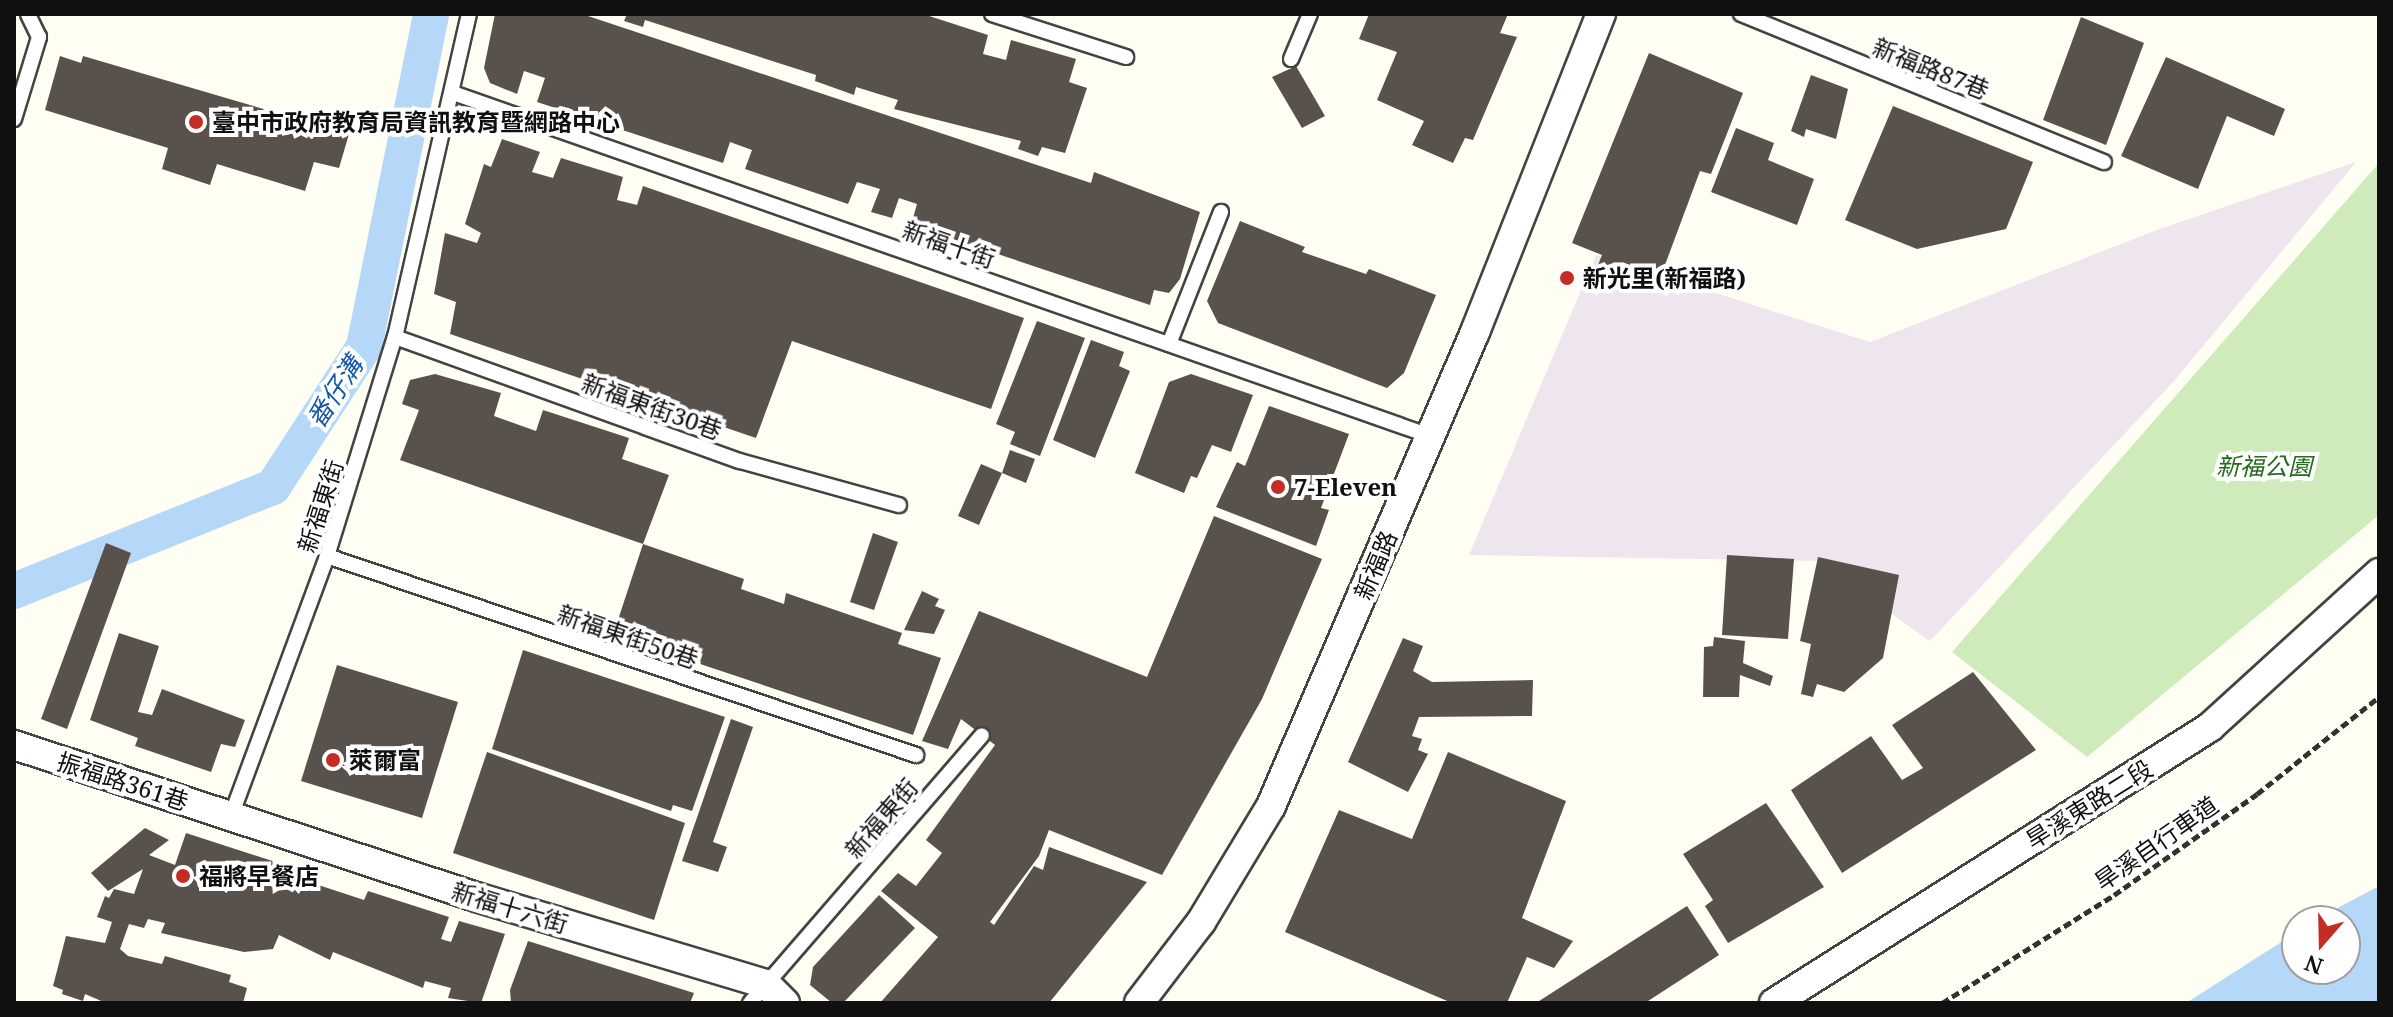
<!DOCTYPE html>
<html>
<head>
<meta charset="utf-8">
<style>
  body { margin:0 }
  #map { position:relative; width:2393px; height:1017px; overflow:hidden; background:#fffef3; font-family:"Noto Serif","Noto Sans TC",serif }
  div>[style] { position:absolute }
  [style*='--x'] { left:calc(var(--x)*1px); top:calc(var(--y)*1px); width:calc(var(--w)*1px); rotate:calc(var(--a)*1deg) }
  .industrial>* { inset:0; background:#eee5ee }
  .green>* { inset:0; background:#cfebbb }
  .water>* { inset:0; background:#b6d8f8 }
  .canal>* { height:36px; margin:-18px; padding:0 18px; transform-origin:18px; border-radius:18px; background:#b6d8f8 }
  .building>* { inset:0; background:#59524c }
  .path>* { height:5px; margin-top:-2.5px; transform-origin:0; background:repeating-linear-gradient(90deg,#323232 0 8px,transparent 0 12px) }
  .roads { filter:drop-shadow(2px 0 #434343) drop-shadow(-2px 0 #434343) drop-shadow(0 2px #434343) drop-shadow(0 -2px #434343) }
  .lane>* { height:14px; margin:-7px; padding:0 7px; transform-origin:7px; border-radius:7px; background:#fff }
  .street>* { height:28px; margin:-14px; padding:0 14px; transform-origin:14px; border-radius:14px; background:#fff }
  .dots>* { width:22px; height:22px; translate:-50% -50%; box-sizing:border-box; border:4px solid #fff; border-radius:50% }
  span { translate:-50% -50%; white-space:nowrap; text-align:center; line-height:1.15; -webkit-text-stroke:8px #fff; paint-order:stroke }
  .street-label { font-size:24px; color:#101010 }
  .poi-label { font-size:24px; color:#101010; font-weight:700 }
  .left { translate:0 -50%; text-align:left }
  .park-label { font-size:24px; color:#256a1e; font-style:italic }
  .water-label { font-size:26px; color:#1557a6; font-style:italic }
  .frame { position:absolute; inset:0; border:16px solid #101010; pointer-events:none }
  .north { position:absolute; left:2281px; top:905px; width:80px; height:80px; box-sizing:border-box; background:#fff; border:2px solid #9f9f9f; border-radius:50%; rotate:200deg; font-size:22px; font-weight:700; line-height:32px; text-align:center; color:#101010 }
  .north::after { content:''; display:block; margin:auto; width:28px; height:36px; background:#c42d24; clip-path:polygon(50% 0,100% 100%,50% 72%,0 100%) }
</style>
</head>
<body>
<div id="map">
  <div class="industrial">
    <div style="clip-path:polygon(2356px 162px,2174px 381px,1930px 641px,1817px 561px,1469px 555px,1596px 255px,1870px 342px,2157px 230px)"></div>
  </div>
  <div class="green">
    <div style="clip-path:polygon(2379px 163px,2379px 515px,2087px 757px,1952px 652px)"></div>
  </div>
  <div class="water">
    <div style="clip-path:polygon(2379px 886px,2379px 1003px,2186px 1003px,2297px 932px,2297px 969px,2345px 969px,2345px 921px,2313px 921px)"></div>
  </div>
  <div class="canal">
    <div style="--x:14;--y:591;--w:279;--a:-21.9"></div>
    <div style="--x:273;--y:487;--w:167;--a:-57"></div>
    <div style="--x:364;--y:347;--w:340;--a:-78.6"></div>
  </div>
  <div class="building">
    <div style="clip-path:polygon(495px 14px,582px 14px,1091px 183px,1094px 172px,1200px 212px,1180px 279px,1169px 293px,1154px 290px,1150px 305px,911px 225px,917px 204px,899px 198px,892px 218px,871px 212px,880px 189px,857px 182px,848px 204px,745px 169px,752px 150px,730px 142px,723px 163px,537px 102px,545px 78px,524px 71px,517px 94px,490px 83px,484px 68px)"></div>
    <div style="clip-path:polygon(627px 14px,923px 14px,988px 35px,983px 54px,1006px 60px,1011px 40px,1076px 59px,1069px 82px,1087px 88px,1065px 153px,1042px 147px,1038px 156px,1018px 149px,1021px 141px,894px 109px,898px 100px,856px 87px,854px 95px,815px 81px,816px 75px,645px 20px,643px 27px,624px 21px)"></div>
    <div style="clip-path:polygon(1369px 14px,1508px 14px,1500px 33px,1517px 37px,1473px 140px,1465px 138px,1453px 163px,1412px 145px,1424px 121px,1377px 100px,1397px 52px,1359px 39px)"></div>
    <div style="clip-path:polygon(2081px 17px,2144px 43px,2106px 145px,2043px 120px)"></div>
    <div style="clip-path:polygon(1649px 53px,1743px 93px,1711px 174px,1700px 171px,1659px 281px,1630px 269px,1625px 283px,1596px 270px,1602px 255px,1572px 243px)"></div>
    <div style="clip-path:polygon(60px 56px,81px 63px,83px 56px,349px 134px,339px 168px,314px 162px,305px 191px,217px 164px,210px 185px,162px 169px,168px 148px,45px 110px)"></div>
    <div style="clip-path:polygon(2166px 57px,2285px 109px,2274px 136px,2227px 116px,2198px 189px,2121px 156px)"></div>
    <div style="clip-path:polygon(1296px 66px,1325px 116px,1302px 128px,1272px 77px)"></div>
    <div style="clip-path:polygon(1811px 75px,1848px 89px,1836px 139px,1806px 129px,1804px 137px,1791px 131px)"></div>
    <div style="clip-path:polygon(1893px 106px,2033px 162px,2006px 229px,1917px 249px,1845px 220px)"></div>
    <div style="clip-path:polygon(1736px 128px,1774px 143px,1768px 160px,1814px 179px,1797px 225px,1711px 192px)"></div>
    <div style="clip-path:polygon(502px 139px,540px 152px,532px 172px,553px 178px,561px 158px,623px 177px,617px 200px,637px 205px,643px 186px,1024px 318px,991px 409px,792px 341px,756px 438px,450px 334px,456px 302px,434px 294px,445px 233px,477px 243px,481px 233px,465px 224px,484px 164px,491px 167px)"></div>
    <div style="clip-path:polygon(1240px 221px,1305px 247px,1302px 252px,1366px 274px,1369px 269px,1436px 295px,1404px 373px,1387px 388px,1218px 323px,1207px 301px)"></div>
    <div style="clip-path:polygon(1037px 321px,1085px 338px,1040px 456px,1010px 444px,1015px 432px,996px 424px)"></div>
    <div style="clip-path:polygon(1091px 340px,1124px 352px,1119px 366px,1130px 371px,1095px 458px,1053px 440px)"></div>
    <div style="clip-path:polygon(435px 374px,501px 393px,494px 416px,536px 431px,543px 410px,629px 438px,622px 459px,669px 475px,643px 544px,400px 460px,419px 410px,402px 404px,410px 380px)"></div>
    <div style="clip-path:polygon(1191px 374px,1253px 395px,1231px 452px,1212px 445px,1197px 478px,1191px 476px,1184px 493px,1135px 473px,1169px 382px)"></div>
    <div style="clip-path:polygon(1269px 406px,1349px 434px,1321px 508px,1329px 510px,1316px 546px,1216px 507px,1237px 462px,1245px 466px)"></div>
    <div style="clip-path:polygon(1010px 450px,1035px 459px,1026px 483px,1002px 473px)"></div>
    <div style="clip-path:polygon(981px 464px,1002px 473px,979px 525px,958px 516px)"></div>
    <div style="clip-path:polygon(1214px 516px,1322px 559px,1262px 699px,1162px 875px,1049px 830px,1039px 856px,990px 922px,994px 925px,1034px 866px,1043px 870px,1049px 847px,1147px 882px,1049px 1003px,880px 1003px,938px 937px,881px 891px,898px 873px,916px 886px,942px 853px,926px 840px,995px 745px,961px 719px,948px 749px,922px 741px,979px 611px,1147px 677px)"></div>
    <div style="clip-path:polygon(873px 533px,898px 542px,874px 610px,850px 602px)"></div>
    <div style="clip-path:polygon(106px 543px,131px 553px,67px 729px,41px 719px)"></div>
    <div style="clip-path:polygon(643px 544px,744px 579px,741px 589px,784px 604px,786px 593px,902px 633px,898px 644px,941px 658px,913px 735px,613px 635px)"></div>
    <div style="clip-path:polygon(1727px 555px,1794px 559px,1788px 639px,1722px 635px)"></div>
    <div style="clip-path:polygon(1818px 557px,1899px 575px,1883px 658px,1844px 692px,1817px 684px,1813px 697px,1801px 694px,1811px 644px,1800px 641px)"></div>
    <div style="clip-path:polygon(922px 591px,939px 599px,935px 606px,945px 610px,934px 634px,904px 630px)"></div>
    <div style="clip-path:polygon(119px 633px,159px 646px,138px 712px,152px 715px,162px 689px,245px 720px,235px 747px,221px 744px,211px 772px,135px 746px,138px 738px,90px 720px)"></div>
    <div style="clip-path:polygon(1714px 637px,1745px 641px,1743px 663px,1773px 676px,1770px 686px,1740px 675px,1739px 697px,1703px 697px,1704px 647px,1713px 646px)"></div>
    <div style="clip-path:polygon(1403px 638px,1423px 646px,1413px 671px,1432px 682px,1533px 680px,1532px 716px,1419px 717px,1412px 736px,1422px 739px,1418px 750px,1428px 754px,1408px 792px,1348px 762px)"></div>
    <div style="clip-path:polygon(523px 650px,725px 717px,692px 811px,673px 805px,671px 811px,492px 749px)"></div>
    <div style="clip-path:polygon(337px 665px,458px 702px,422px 818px,301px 781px)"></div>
    <div style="clip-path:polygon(1973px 672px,2036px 750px,1842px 873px,1791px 790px,1871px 736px,1902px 780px,1923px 768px,1892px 725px)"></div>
    <div style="clip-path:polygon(731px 719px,753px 727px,713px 842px,727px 847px,718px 872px,682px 861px)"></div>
    <div style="clip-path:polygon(487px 752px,685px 823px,654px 920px,453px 853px)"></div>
    <div style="clip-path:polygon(1448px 752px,1566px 801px,1522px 918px,1573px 941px,1554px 968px,1527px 957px,1507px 1003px,1452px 1003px,1285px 932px,1339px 810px,1412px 839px)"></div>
    <div style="clip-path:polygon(1766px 803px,1824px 887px,1728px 943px,1705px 906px,1713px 900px,1683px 854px)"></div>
    <div style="clip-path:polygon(145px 828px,169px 840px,149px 855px,175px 865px,186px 833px,285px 865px,282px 873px,364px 900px,368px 891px,449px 917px,441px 939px,451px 942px,459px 921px,505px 934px,481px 1003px,448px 998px,451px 988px,425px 981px,423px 988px,333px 952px,330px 960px,279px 935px,273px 949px,244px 952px,161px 933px,165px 923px,148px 919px,144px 928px,129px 924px,120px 949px,128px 956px,162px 964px,165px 956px,231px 975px,229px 982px,247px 988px,243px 1003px,106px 1003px,85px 994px,83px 1001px,62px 994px,63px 990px,53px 986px,66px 936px,105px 943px,112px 922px,97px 917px,105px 896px,109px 898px,114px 889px,134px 894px,143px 869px,108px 891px,91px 873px)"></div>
    <div style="clip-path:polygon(879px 895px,915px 928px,843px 1003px,832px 1003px,810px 985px,813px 967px)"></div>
    <div style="clip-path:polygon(1687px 906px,1719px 955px,1645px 1003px,1536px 1003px)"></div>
    <div style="clip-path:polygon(528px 941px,694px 993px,690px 1003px,511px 1003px,510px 990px)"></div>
  </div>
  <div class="path">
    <div style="--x:1942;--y:1003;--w:203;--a:-32.1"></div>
    <div style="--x:2114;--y:895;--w:175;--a:-35.2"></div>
    <div style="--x:2257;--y:794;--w:156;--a:-38.5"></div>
  </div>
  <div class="roads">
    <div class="lane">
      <div style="--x:992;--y:14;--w:141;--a:17.8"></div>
      <div style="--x:1741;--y:14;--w:392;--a:22.2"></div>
      <div style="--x:1291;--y:59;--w:49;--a:-67.1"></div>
      <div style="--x:453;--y:93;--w:1035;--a:19.34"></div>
      <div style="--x:14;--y:119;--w:86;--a:-73"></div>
      <div style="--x:39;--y:37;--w:25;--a:-116"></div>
      <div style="--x:395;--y:337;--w:367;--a:19.8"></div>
      <div style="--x:740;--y:461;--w:165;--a:15.5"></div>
      <div style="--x:1169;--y:344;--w:142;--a:-68.5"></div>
      <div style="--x:327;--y:556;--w:622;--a:18.67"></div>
      <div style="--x:231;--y:816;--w:277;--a:-69.7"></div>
      <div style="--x:327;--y:556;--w:229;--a:-72.8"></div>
      <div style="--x:395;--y:337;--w:331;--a:-77.1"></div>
      <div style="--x:750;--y:1003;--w:354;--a:-49.1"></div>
    </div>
    <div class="street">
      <div style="--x:14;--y:745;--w:486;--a:18.2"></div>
      <div style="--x:476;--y:897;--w:303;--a:16.7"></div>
      <div style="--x:766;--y:984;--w:27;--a:45"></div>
      <div style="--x:1139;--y:1003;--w:102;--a:-52.6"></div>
      <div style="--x:1201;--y:922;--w:135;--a:-58.9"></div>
      <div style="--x:1271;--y:806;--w:516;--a:-66.71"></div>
      <div style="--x:1475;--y:332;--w:342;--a:-68.4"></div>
      <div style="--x:1774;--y:1003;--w:516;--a:-32.33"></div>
      <div style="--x:2210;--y:727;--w:229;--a:-42.3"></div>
    </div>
  </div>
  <div class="dots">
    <div style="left:196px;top:122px;background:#c42d24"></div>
    <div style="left:1567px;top:278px;background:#c42d24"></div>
    <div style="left:1278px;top:487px;background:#c42d24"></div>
    <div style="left:333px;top:760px;background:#c42d24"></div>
    <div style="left:183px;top:876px;background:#c42d24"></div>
  </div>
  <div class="street-label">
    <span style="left:1931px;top:68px;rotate:22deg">新福路87巷</span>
    <span style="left:949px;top:244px;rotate:19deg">新福十街</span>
    <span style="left:652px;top:406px;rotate:20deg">新福東街30巷</span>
    <span style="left:320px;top:506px;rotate:-72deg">新福東街</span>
    <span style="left:1375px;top:565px;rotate:-67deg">新福路</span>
    <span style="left:628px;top:636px;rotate:19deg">新福東街50巷</span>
    <span style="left:123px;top:781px;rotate:18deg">振福路361巷</span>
    <span style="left:2089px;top:804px;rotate:-32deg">旱溪東路二段</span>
    <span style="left:881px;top:818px;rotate:-49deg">新福東街</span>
    <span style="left:2156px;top:843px;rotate:-35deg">旱溪自行車道</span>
    <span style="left:510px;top:907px;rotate:17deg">新福十六街</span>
  </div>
  <div class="poi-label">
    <span class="left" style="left:212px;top:122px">臺中市政府教育局資訊教育暨網路中心</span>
    <span class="left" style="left:1583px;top:278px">新光里(新福路)</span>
    <span class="left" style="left:1294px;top:487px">7-Eleven</span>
    <span class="left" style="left:349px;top:760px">萊爾富</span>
    <span class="left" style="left:199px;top:876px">福將早餐店</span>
  </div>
  <div class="park-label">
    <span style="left:2264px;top:466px">新福公園</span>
  </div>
  <div class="water-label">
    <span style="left:335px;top:392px;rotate:-57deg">番仔溝</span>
  </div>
  <div class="frame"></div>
  <div class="north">N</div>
</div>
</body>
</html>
